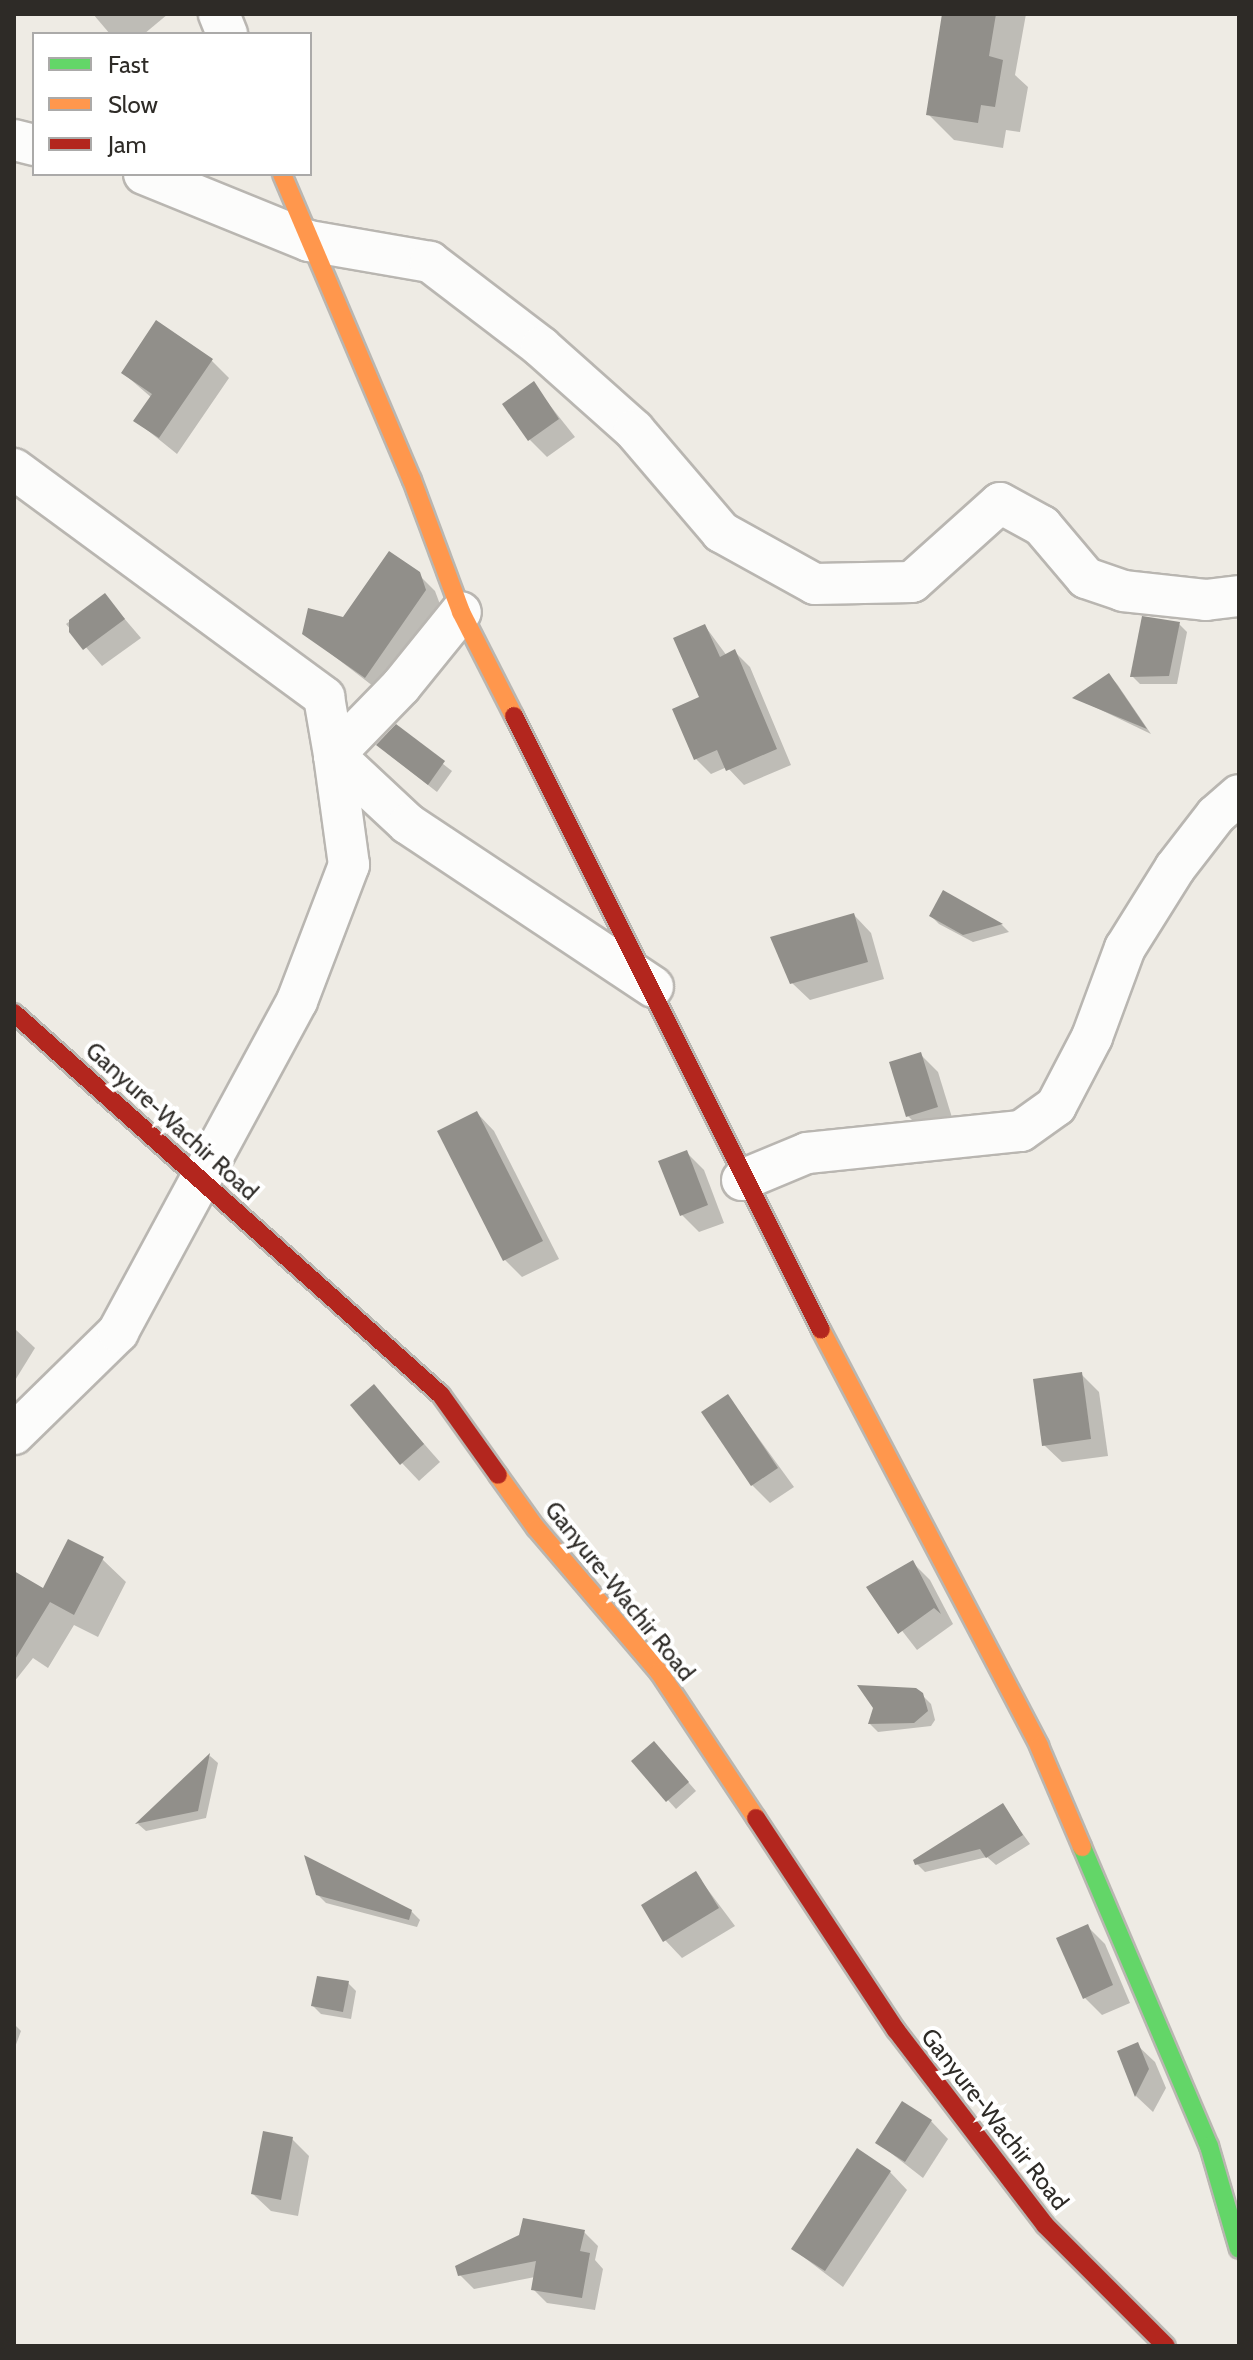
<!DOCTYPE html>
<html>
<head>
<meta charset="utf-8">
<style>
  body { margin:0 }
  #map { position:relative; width:1253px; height:2360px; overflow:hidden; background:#eeebe4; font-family:Cabin,sans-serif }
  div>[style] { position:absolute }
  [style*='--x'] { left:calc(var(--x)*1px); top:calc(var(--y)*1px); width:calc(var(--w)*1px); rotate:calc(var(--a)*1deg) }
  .shadow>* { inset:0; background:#0003 }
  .building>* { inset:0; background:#918f8a }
  .roads { filter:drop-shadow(2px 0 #b9b6b1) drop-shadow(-2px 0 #b9b6b1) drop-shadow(0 2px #b9b6b1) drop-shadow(0 -2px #b9b6b1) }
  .street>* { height:40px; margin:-20px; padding:0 20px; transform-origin:20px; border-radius:20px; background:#fcfcfb }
  .fast>* { height:18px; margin:-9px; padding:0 9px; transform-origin:9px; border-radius:9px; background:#63d668 }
  .slow>* { height:18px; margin:-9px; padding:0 9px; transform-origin:9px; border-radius:9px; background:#ff974d }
  .jam>* { height:18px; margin:-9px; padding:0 9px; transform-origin:9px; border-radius:9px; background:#b3261e }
  span { translate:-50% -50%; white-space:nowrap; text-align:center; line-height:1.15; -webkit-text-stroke:8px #fff; paint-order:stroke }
  .street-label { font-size:24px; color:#2e2b27 }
  .frame { position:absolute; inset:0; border:16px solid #2e2b27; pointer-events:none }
  .legend { position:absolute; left:32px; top:32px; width:280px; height:144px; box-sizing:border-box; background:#fff; border:2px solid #abaaa9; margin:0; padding:10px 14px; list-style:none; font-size:24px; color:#2e2b27 }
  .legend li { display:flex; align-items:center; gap:16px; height:40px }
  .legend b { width:40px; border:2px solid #abaaa9 }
</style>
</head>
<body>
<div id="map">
  <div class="shadow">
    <div style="clip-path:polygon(93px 14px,168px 14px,144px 34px,110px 34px)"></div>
    <div style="clip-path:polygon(944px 14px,1026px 14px,1015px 75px,1028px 87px,1020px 132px,1006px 130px,1003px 148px,954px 140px,928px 114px)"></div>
    <div style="clip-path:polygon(211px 360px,229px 378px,177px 454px,136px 421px,152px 398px,123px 373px)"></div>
    <div style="clip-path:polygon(533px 384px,575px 437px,547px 457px,530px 440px)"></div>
    <div style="clip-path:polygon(418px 574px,435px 591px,441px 607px,382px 693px,304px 633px,344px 619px)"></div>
    <div style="clip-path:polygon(105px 596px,141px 638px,102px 666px,66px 624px)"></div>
    <div style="clip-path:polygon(1179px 624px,1187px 632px,1177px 684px,1140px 684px,1132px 676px)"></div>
    <div style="clip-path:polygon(705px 626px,727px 656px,735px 652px,750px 667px,791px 765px,744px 785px,727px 767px,711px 774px,696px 759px)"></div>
    <div style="clip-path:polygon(1109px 676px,1117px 684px,1151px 734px,1076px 698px)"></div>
    <div style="clip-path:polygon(396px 727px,452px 771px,437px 792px,387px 753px)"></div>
    <div style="clip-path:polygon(944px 893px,1002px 925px,1009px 932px,973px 942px,939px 924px,931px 916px)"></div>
    <div style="clip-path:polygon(854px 915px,871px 933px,884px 979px,810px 1000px,792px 983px)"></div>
    <div style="clip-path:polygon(920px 1054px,938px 1072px,954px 1124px,925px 1133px,908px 1116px)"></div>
    <div style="clip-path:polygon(477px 1113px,494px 1131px,559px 1259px,522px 1277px,505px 1260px)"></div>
    <div style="clip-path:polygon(686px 1152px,704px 1170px,724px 1223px,699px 1232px,682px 1215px)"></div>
    <div style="clip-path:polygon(14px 1328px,35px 1348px,14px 1382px)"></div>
    <div style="clip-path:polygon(1081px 1374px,1099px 1392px,1108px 1456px,1062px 1462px,1044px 1445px)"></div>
    <div style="clip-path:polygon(374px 1387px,440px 1462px,419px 1481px,402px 1463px)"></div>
    <div style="clip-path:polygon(728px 1396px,794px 1487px,770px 1503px,752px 1485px)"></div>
    <div style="clip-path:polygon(102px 1559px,126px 1582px,98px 1637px,74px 1625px,48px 1668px,33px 1658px,14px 1682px,14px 1573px,43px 1591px)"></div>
    <div style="clip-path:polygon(913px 1563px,930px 1580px,953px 1624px,917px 1650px,869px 1588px)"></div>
    <div style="clip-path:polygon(922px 1695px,931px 1704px,935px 1720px,931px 1726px,878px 1732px,870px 1724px)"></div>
    <div style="clip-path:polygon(662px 1752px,696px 1791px,676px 1809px,633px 1761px)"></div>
    <div style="clip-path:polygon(210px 1756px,218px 1763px,206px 1818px,146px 1831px,138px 1824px)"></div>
    <div style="clip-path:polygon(1002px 1805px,1030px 1844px,996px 1865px,987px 1857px,925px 1872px,917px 1864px)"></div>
    <div style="clip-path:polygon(696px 1874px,735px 1926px,682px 1958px,665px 1940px)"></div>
    <div style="clip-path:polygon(317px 1894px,411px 1911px,420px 1920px,417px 1927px,326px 1903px)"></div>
    <div style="clip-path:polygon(1087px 1926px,1105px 1944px,1130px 2003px,1102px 2015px,1085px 1998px)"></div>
    <div style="clip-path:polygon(348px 1983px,356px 1991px,351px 2019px,321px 2014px,313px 2006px)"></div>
    <div style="clip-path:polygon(14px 2024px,21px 2031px,14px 2050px)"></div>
    <div style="clip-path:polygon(1137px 2045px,1155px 2062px,1166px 2088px,1153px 2112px,1136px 2096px,1119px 2052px)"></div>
    <div style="clip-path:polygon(931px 2121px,948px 2139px,923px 2178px,878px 2143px)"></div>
    <div style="clip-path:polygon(292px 2139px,309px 2156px,298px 2216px,271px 2211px,253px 2194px)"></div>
    <div style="clip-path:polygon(890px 2172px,907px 2190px,843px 2287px,793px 2249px)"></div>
    <div style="clip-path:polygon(584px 2232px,598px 2246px,595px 2260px,603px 2269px,595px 2310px,547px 2303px,533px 2289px,535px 2277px,474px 2289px,460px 2275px)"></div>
  </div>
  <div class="building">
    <div style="clip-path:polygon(942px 14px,996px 14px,989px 56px,1003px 60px,995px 107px,981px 105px,978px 123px,926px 115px)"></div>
    <div style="clip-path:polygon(156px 320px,213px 359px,159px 438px,133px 421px,152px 394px,121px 373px)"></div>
    <div style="clip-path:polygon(534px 381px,559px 419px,528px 441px,502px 404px)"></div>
    <div style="clip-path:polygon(389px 551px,420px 572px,426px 590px,365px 678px,302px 634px,308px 608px,343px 617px)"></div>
    <div style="clip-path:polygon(105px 593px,125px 619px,83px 650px,69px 632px,69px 620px)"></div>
    <div style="clip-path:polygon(1142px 616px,1180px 622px,1169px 676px,1130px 677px)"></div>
    <div style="clip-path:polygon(705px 624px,720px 657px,735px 649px,777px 749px,726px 771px,717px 750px,694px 760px,672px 709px,699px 697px,673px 638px)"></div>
    <div style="clip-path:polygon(1109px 673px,1147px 729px,1072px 698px)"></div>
    <div style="clip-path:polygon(396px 724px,445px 761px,428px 785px,376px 745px)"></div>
    <div style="clip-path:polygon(943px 890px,1003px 924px,963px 935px,929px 916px)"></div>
    <div style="clip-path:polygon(854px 913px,868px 962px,790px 984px,770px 937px)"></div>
    <div style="clip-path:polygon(921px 1052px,938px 1107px,906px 1117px,889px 1062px)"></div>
    <div style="clip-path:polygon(477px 1111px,543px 1241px,503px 1261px,437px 1131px)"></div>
    <div style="clip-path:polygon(687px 1150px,708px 1205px,680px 1216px,658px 1161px)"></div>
    <div style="clip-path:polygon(1082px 1372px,1091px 1439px,1042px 1446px,1033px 1379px)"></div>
    <div style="clip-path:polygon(374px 1384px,424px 1444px,400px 1465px,350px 1405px)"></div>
    <div style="clip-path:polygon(728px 1394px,778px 1468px,751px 1486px,701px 1412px)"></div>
    <div style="clip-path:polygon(68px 1539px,104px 1557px,74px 1615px,50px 1602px,14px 1661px,14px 1571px,43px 1588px)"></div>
    <div style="clip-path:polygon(913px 1560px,941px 1614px,934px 1608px,898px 1634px,866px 1587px)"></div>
    <div style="clip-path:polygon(857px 1685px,916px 1688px,923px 1693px,928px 1711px,914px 1723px,868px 1724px,873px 1708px)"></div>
    <div style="clip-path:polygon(654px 1741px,689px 1782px,666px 1802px,631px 1761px)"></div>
    <div style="clip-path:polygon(210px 1753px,198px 1811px,135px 1824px)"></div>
    <div style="clip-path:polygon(1003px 1803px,1023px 1835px,986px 1858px,980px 1849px,915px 1865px,913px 1860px)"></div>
    <div style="clip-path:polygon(304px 1855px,412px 1910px,409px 1920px,316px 1895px)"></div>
    <div style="clip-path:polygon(696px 1871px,719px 1908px,663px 1942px,641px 1905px)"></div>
    <div style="clip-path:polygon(1088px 1924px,1113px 1985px,1083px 1999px,1056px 1938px)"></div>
    <div style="clip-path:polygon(317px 1976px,349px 1981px,343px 2012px,311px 2006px)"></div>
    <div style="clip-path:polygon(1138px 2042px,1149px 2069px,1135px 2097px,1117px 2051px)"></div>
    <div style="clip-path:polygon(902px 2101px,932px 2120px,905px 2162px,875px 2143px)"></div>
    <div style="clip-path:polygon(263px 2131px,293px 2137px,281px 2200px,251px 2194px)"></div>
    <div style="clip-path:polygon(857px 2148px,891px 2171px,825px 2271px,791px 2249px)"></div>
    <div style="clip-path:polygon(523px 2218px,585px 2230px,580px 2251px,590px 2253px,582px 2298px,531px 2290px,536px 2261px,458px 2276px,455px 2266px,519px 2235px)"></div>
  </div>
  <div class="roads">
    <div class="street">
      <div style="--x:219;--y:14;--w:22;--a:68"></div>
      <div style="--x:14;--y:140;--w:21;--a:14"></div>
      <div style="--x:144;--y:174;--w:178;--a:22.1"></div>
      <div style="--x:309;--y:241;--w:123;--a:9.8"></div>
      <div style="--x:430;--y:262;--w:140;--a:37.4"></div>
      <div style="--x:541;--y:347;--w:125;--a:41.7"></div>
      <div style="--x:634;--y:430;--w:134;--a:49.5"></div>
      <div style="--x:721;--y:532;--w:107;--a:29"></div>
      <div style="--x:815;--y:584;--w:97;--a:-1.2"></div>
      <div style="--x:912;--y:582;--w:118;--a:-41.9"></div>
      <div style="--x:1000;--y:503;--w:48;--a:28.7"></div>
      <div style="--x:1042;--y:526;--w:68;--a:49.8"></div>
      <div style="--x:1086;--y:578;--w:39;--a:19"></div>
      <div style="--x:1123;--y:591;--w:83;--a:6.2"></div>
      <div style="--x:1206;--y:600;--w:33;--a:-7"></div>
      <div style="--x:14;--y:469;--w:385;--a:36.3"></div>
      <div style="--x:324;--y:697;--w:59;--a:80.2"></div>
      <div style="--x:334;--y:755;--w:101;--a:43"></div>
      <div style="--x:408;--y:824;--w:294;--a:33.6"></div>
      <div style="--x:742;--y:1180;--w:70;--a:-22.6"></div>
      <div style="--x:807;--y:1153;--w:215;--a:-5.9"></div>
      <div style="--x:1021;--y:1131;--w:43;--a:-35.5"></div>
      <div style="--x:1056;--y:1106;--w:78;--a:-62.4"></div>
      <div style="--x:1092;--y:1037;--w:95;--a:-69.7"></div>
      <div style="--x:1125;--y:948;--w:94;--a:-58"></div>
      <div style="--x:1175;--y:868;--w:67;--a:-52.3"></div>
      <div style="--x:1216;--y:815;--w:30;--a:-41"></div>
      <div style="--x:14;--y:1434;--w:146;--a:-44.4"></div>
      <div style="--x:118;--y:1332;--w:376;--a:-61.6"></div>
      <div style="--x:297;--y:1001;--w:146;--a:-69.1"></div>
      <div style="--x:349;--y:865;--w:111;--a:-97.8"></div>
      <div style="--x:334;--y:755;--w:96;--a:-45.8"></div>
      <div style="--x:401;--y:686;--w:95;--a:-51"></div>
    </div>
    <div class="fast">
      <div style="--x:1082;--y:1847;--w:325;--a:67"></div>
      <div style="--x:1209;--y:2146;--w:107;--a:73.8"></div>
    </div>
    <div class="slow">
      <div style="--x:282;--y:174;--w:332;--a:67"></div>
      <div style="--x:412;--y:480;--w:141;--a:69.6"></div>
      <div style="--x:461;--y:612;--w:117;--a:63"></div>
      <div style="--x:821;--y:1330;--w:470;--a:62.3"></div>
      <div style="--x:1039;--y:1746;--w:110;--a:66.9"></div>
      <div style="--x:498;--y:1475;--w:65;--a:54.4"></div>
      <div style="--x:536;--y:1528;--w:189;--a:49.5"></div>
      <div style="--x:659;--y:1672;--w:175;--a:56.4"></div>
    </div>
    <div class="jam">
      <div style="--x:514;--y:716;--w:686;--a:63.43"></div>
      <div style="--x:14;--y:1013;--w:573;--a:41.82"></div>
      <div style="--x:441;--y:1395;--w:98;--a:54.5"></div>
      <div style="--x:756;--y:1818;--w:254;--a:56.6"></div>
      <div style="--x:896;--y:2030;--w:245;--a:52.6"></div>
      <div style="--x:1045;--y:2225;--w:171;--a:45"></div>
    </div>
  </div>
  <div class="street-label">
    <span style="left:172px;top:1121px;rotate:42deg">Ganyure-Wachir Road</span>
    <span style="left:620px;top:1591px;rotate:51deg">Ganyure-Wachir Road</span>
    <span style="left:995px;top:2119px;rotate:52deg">Ganyure-Wachir Road</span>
  </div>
  <div class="frame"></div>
  <ul class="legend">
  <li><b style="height:10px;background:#63d668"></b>Fast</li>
  <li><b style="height:10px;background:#ff974d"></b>Slow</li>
  <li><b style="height:10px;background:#b3261e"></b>Jam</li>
  </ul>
</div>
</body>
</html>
